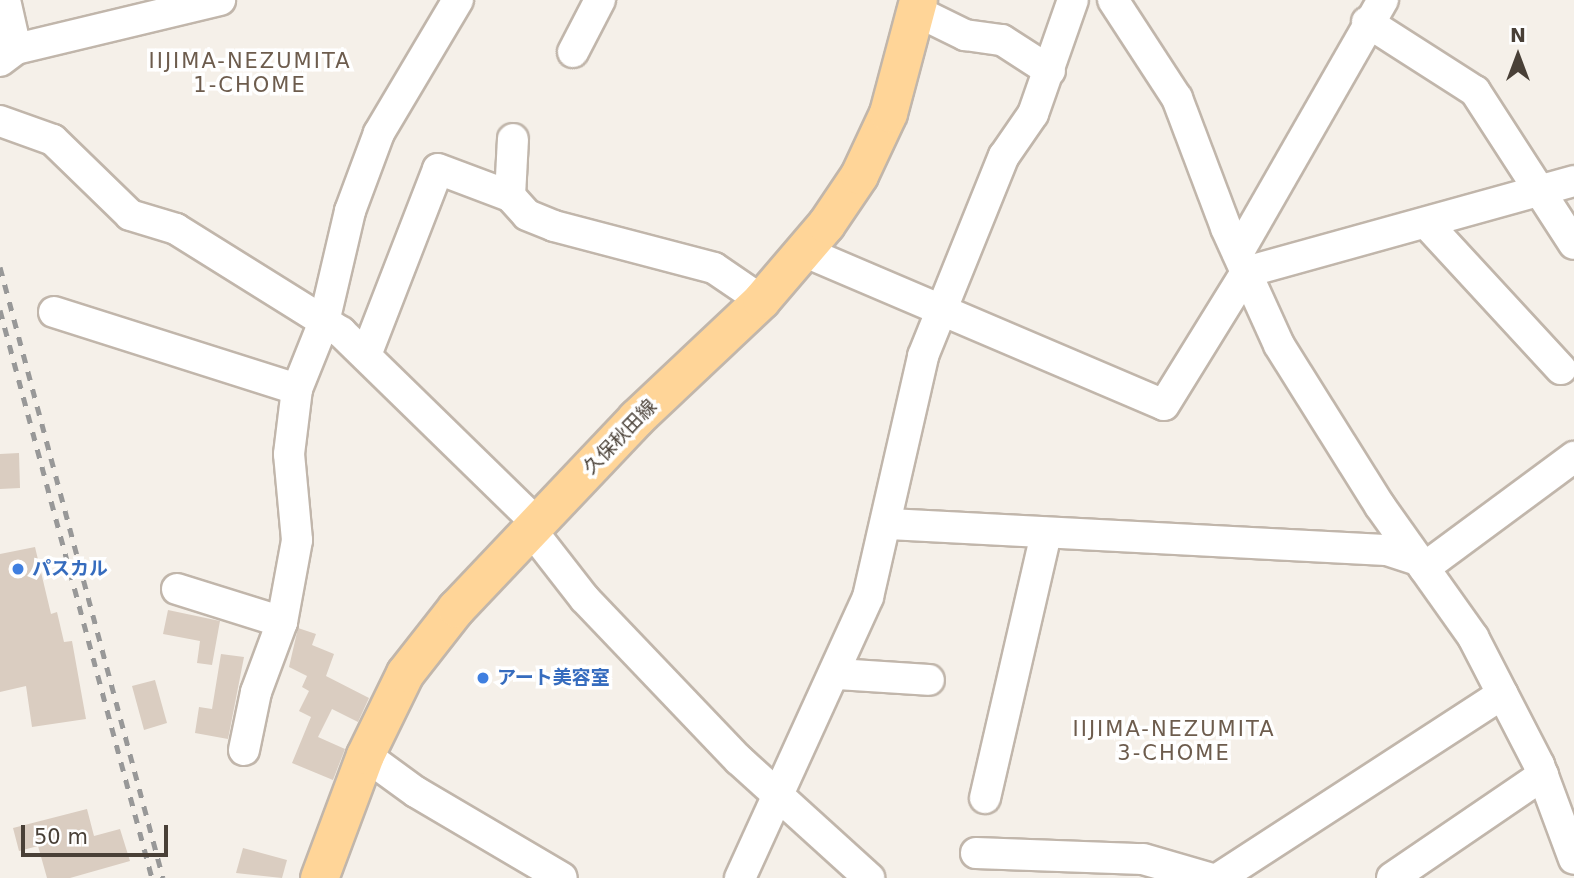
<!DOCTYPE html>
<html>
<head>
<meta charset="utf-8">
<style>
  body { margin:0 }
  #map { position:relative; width:1574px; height:878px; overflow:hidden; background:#f5f0e9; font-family:"DejaVu Sans","Noto Sans JP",sans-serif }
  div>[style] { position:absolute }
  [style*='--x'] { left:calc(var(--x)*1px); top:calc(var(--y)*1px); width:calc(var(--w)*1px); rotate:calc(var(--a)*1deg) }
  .building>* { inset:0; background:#dacdc1 }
  .roads { filter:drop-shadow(2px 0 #c1b6ab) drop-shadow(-2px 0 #c1b6ab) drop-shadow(0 2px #c1b6ab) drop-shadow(0 -2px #c1b6ab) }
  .minor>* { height:30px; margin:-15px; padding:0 15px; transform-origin:15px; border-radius:15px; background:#fff }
  .major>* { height:37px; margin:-18.5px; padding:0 18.5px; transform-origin:18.5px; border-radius:18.5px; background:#ffd598 }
  .rail>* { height:5px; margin-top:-2.5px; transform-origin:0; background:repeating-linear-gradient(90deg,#989898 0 9px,transparent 0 18px) }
  .dots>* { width:19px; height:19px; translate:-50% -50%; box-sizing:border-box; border:4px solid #fff; border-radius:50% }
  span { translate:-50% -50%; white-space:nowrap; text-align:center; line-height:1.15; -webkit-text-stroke:7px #fff; paint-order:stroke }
  .street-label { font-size:19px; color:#494037 }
  .shop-label { font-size:19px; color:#366cbe; font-weight:700 }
  .left { translate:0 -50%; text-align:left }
  .neighbourhood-label { font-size:21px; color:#6d5c4d; letter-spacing:2px }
  .north { position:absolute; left:1483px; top:21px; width:70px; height:70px; -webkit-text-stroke:5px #fff; paint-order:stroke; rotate:0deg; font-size:19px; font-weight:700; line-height:28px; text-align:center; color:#494037 }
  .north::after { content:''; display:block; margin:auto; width:24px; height:32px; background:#494037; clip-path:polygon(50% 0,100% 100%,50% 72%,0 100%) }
  .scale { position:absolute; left:21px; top:825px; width:147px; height:32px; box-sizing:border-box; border:4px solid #494037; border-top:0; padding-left:9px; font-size:21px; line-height:24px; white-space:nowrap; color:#494037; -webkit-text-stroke:5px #fff; paint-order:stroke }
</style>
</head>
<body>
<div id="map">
  <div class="building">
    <div style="clip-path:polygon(19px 453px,20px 488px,0 489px,0 454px)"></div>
    <div style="clip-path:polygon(35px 547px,51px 614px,57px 612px,64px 642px,72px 641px,86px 719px,32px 727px,26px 686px,0 692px,0 554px)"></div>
    <div style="clip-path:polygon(168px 610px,220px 621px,212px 665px,197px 663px,200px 641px,163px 634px)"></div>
    <div style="clip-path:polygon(298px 628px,316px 634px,312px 645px,334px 654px,326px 676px,369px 698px,358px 722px,332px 709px,318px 737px,345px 749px,333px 780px,292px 763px,311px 717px,299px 711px,309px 691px,302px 687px,307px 676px,289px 667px)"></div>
    <div style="clip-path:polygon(221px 654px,244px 657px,228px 739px,195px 733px,199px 707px,212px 709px)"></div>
    <div style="clip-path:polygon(155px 680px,167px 723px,144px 730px,132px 686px)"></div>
    <div style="clip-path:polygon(87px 809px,94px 836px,120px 829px,130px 861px,70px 878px,47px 878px,38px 846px,19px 851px,13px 828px)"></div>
    <div style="clip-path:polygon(243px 848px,287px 860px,282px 878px,236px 873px)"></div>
  </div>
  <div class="roads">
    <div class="minor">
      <div style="--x:5;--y:0;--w:50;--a:77.3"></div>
      <div style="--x:1113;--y:0;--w:117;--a:56.9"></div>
      <div style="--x:1177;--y:98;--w:139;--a:69.3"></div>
      <div style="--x:1226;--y:228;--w:128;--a:65.6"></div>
      <div style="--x:1279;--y:345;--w:190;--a:57.9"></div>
      <div style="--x:1380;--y:506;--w:161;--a:54.6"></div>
      <div style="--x:1473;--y:637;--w:144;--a:62.7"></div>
      <div style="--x:1539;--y:765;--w:100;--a:69.6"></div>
      <div style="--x:916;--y:11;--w:55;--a:26.1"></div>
      <div style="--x:965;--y:35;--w:37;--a:8"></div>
      <div style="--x:1002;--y:40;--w:57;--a:32.9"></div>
      <div style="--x:1367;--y:22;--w:128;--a:32.6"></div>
      <div style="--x:1475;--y:91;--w:182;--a:57.1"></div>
      <div style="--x:573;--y:52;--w:59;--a:-62.6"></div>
      <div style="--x:0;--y:61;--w:20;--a:-37"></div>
      <div style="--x:16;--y:49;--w:210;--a:-13.5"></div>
      <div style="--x:0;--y:121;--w:56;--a:19.7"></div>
      <div style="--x:53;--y:140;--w:107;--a:44.2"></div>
      <div style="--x:130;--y:215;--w:48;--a:16.9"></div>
      <div style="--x:176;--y:229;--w:195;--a:32"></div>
      <div style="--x:341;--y:332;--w:275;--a:44.3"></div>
      <div style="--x:510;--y:196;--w:57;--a:-87"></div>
      <div style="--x:1428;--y:225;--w:196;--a:47.3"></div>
      <div style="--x:803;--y:251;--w:392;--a:23.1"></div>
      <div style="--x:1164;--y:405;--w:156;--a:-58.3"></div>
      <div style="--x:1246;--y:272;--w:340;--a:-15.5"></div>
      <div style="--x:1238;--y:253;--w:292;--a:-60.2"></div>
      <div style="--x:54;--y:312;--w:255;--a:17.6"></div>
      <div style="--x:366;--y:355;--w:199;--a:-68.8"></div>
      <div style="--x:438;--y:169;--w:77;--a:20.6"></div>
      <div style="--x:510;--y:196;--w:25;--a:48"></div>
      <div style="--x:527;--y:215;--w:29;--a:22"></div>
      <div style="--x:554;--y:226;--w:165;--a:14.7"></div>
      <div style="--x:714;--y:268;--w:57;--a:34.2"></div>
      <div style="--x:889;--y:524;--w:499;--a:3"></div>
      <div style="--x:1387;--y:550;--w:33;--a:18"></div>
      <div style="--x:532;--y:531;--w:86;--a:52.1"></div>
      <div style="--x:585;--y:599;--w:223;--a:46.3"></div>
      <div style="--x:739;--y:760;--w:176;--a:42.2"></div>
      <div style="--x:1424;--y:568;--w:187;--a:-36.5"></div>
      <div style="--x:177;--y:589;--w:110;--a:17.4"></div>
      <div style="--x:282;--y:622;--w:83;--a:-79.6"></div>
      <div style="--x:297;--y:540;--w:86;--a:-95.3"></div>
      <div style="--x:289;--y:454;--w:65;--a:-83"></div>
      <div style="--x:297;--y:389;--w:72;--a:-68.1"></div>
      <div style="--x:324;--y:322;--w:114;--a:-76.8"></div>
      <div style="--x:350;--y:211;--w:83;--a:-69.6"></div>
      <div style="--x:379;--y:133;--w:155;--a:-59.3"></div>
      <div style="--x:837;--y:674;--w:92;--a:3.7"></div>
      <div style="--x:244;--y:750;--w:59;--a:-78.3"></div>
      <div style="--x:256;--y:692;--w:75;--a:-69.6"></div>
      <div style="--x:365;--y:755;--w:63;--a:36"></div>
      <div style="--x:416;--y:792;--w:169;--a:30.5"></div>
      <div style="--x:985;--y:798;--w:272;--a:-77"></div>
      <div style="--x:976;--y:853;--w:167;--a:2.1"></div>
      <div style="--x:1143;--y:859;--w:69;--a:16.1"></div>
      <div style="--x:740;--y:878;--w:309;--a:-65.5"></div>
      <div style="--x:868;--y:597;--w:247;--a:-77.1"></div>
      <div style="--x:923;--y:356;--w:216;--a:-68"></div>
      <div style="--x:1004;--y:156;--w:51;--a:-55.4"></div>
      <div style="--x:1033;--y:114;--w:121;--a:-70.7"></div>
      <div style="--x:1219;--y:878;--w:338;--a:-33"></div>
      <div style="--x:1392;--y:878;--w:183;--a:-34.3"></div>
    </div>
    <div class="major">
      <div style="--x:319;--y:878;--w:131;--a:-69.5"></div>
      <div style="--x:365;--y:755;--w:91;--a:-64"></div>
      <div style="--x:405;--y:673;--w:83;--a:-51.9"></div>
      <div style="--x:456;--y:608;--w:262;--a:-46.5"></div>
      <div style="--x:636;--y:418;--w:172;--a:-43.3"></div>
      <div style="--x:761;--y:300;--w:100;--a:-49.5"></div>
      <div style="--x:826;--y:224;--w:59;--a:-56"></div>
      <div style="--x:859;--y:175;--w:68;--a:-64.9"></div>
      <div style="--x:888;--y:113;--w:117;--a:-75.1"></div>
    </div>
  </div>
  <div class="rail">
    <div style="--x:0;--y:267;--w:632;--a:75.06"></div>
    <div style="--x:0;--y:310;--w:588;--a:75.02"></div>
  </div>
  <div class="dots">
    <div style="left:18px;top:569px;background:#3f7fe0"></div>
    <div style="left:483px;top:678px;background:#3f7fe0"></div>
  </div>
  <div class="street-label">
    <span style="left:620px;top:437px;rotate:-46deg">久保秋田線</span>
  </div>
  <div class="shop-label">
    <span class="left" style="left:32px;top:569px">パスカル</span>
    <span class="left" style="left:497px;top:678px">アート美容室</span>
  </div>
  <div class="neighbourhood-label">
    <span style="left:250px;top:73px">IIJIMA-NEZUMITA<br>1-CHOME</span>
    <span style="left:1174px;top:741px">IIJIMA-NEZUMITA<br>3-CHOME</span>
  </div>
  <div class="north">N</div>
  <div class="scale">50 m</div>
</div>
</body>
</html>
